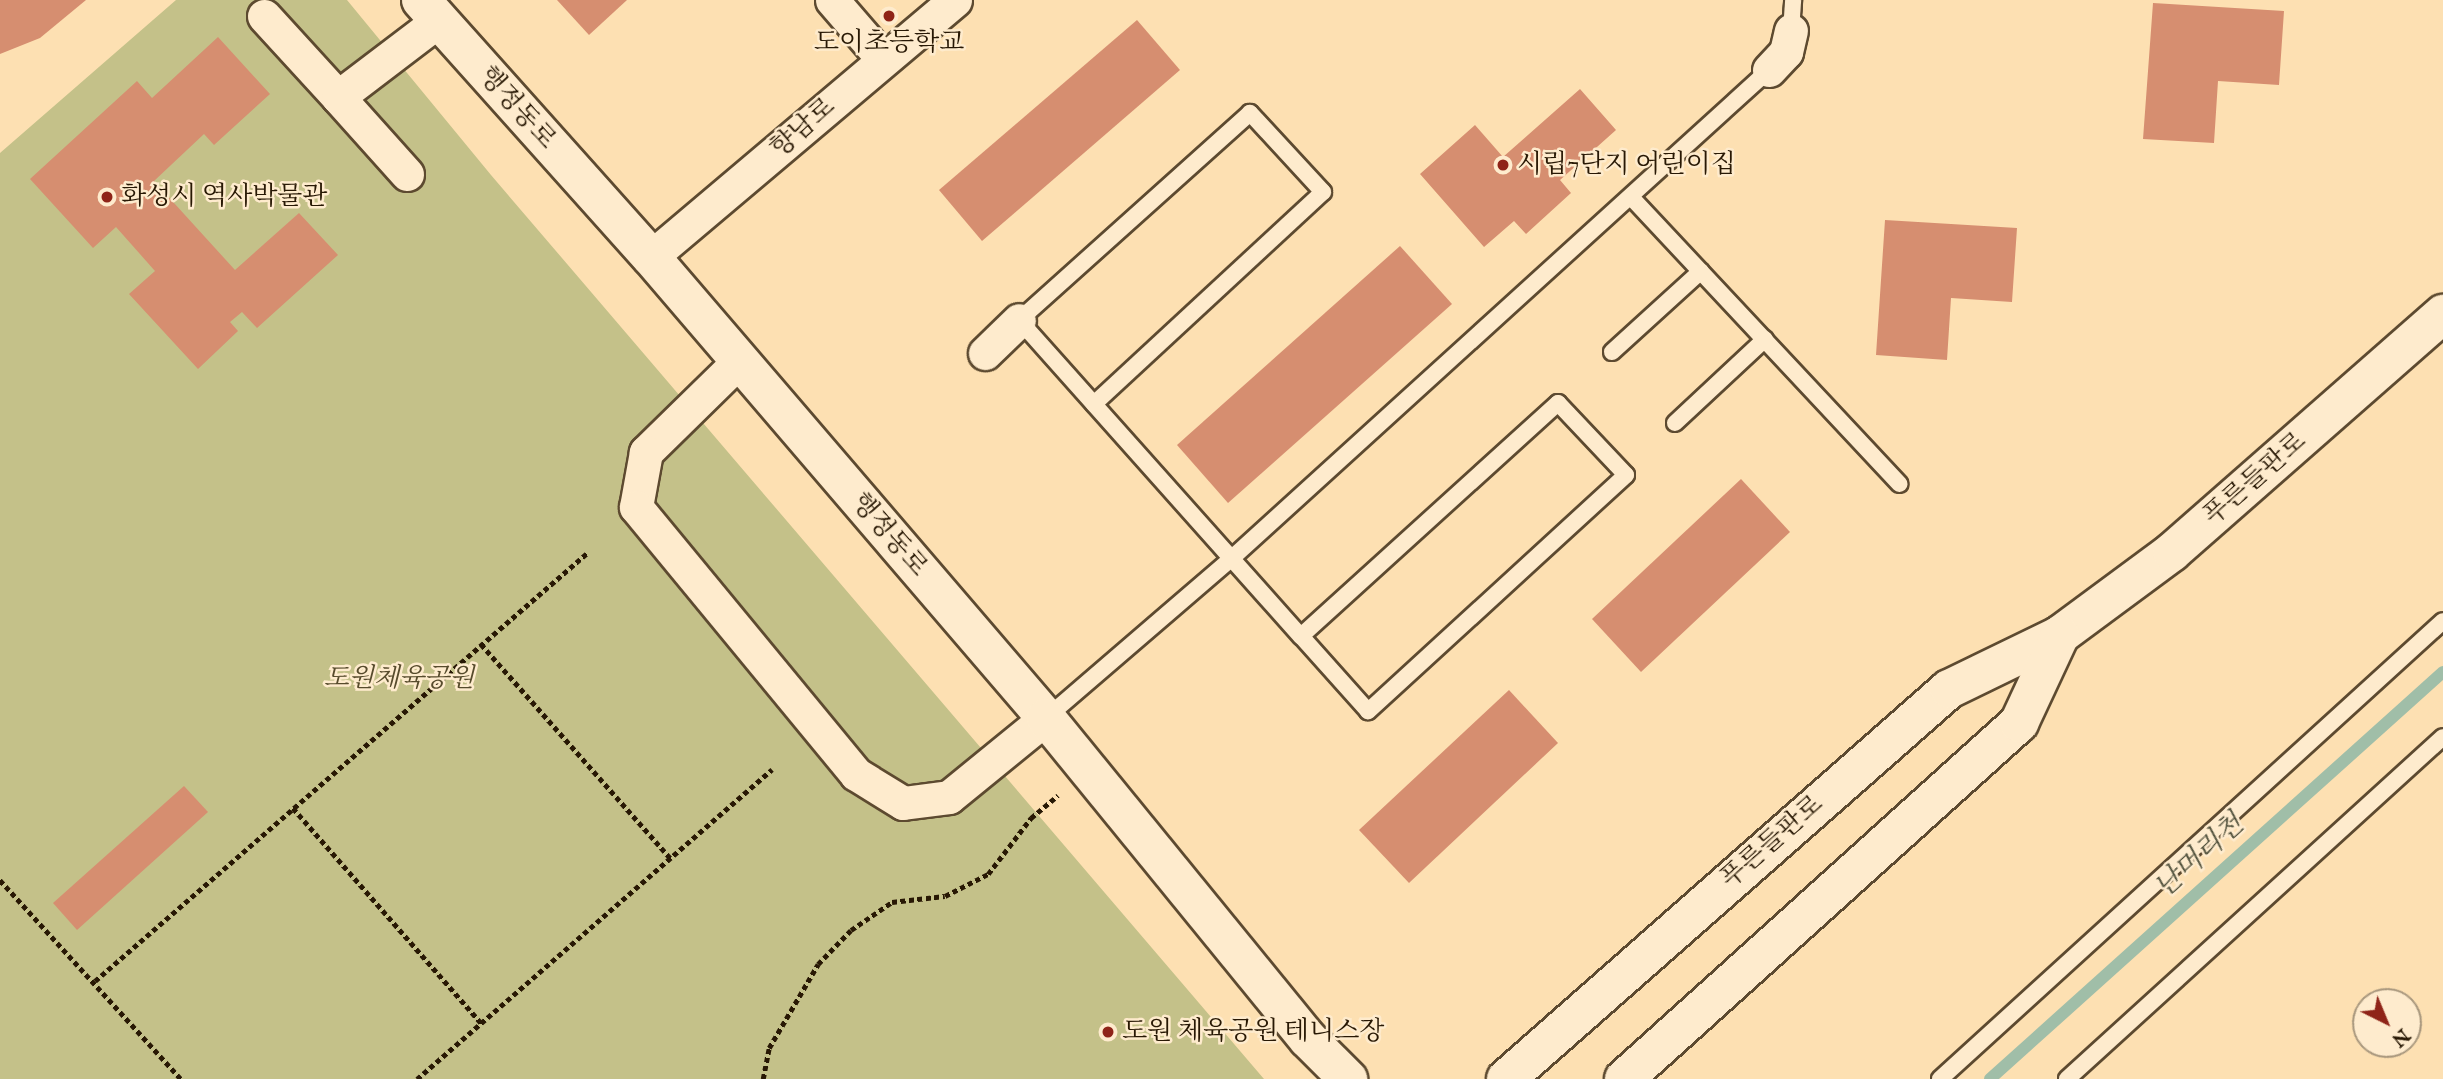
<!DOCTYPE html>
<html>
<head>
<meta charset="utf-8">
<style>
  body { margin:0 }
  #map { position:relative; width:2443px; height:1079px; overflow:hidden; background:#fde0b2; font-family:"IM FELL English","Noto Serif KR",serif }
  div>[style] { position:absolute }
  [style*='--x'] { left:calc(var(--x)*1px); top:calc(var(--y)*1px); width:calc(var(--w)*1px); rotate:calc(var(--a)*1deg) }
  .green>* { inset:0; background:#c4c189 }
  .stream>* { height:12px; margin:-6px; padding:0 6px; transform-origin:6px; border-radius:6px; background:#a0bea8 }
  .building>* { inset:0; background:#d68e70 }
  .path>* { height:4.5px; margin-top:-2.25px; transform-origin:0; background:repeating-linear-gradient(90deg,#281804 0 5px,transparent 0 8.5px) }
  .roads { filter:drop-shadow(2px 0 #5d4a30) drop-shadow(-2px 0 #5d4a30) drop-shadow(0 2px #5d4a30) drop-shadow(0 -2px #5d4a30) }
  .service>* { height:16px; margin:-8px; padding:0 8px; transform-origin:8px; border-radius:8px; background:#feebcd }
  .minor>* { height:33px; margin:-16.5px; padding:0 16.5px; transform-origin:16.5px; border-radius:16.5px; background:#feebcd }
  .tertiary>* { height:38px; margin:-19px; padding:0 19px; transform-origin:19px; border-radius:19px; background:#feebcd }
  .secondary>* { height:38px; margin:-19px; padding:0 19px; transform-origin:19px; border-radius:19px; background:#feebcd }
  .dots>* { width:19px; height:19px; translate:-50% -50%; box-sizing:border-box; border:4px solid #feebcd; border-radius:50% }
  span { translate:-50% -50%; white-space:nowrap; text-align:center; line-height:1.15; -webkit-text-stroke:5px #feebcd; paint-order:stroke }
  .poi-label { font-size:26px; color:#281804 }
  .left { translate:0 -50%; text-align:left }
  .street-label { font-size:26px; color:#281804 }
  .park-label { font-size:26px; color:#574b2c; font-style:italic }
  .water-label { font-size:28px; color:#52523d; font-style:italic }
  .north { position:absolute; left:2352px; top:988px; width:70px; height:70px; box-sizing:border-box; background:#feebcd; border:2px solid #a8977d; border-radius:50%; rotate:137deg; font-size:19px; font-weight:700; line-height:28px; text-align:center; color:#281804 }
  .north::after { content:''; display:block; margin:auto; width:24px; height:32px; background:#8f2418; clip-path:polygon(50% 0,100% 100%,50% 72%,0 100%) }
</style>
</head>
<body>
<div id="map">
  <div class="green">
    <div style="clip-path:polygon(176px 0,347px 0,491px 175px,1264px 1079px,0 1079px,0 153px)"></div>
  </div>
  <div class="stream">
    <div style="--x:1990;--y:1079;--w:609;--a:-41.94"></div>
  </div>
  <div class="building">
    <div style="clip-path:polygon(0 0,86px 0,40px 38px,0 54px)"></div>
    <div style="clip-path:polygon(557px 0,627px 0,589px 35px)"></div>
    <div style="clip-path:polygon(2153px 3px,2284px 11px,2279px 85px,2218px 81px,2214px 143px,2143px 139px)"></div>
    <div style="clip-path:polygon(1137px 20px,1180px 70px,982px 241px,939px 190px)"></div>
    <div style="clip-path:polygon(218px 37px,270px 94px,214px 145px,204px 134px,154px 181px,235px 270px,299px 213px,338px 255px,257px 328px,242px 312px,230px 322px,238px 331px,198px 369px,129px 294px,155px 271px,116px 227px,93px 248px,30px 179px,137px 81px,152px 98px)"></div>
    <div style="clip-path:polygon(1580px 89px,1616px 130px,1560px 180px,1571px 193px,1526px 234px,1514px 221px,1484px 247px,1420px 174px,1475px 125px,1503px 157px)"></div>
    <div style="clip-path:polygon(1885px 220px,2017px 228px,2012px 302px,1951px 298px,1947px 360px,1876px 355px)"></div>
    <div style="clip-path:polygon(1400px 246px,1452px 304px,1228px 503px,1177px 445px)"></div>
    <div style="clip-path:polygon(1741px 479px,1790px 532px,1641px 672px,1592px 619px)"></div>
    <div style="clip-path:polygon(1509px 690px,1558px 743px,1409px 883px,1359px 830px)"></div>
    <div style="clip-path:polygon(184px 786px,208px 812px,77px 930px,53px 903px)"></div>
  </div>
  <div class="path">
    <div style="--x:481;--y:644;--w:286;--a:48.5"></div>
    <div style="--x:293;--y:808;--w:286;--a:48.8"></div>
    <div style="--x:0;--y:880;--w:269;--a:47.7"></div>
    <div style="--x:95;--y:981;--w:652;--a:-41.02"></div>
    <div style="--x:417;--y:1079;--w:471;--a:-41.1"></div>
    <div style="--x:763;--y:1079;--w:32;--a:-79"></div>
    <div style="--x:769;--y:1048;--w:97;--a:-59.7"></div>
    <div style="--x:818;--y:964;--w:47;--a:-45.9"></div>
    <div style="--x:851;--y:930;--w:50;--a:-34.3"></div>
    <div style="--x:892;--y:902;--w:53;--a:-6.5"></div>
    <div style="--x:945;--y:896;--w:48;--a:-27.1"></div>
    <div style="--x:988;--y:874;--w:71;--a:-52.5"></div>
    <div style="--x:1031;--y:818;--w:35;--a:-40"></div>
  </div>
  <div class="roads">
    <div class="service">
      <div style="--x:1791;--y:31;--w:31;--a:-86"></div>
      <div style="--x:1631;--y:197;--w:393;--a:46.9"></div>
      <div style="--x:1612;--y:352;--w:120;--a:-42.3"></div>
      <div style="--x:1094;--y:404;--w:312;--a:-42.8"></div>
      <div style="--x:1323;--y:192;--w:108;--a:-132.7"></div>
      <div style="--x:1250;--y:113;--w:310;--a:138.1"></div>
      <div style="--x:1019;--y:320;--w:424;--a:48.3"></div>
      <div style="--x:1301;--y:636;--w:347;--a:-42.2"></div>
      <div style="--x:1558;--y:403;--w:99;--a:46.6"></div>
      <div style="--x:1626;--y:475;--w:350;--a:137.5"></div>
      <div style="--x:1368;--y:711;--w:101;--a:-131.8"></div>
      <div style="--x:1675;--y:423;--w:123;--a:-43"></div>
      <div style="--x:1046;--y:718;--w:245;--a:-40.7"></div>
      <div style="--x:1232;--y:558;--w:726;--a:-42.26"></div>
      <div style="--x:1940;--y:1079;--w:680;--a:-42.32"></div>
      <div style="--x:2067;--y:1079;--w:508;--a:-42.29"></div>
    </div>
    <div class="minor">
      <div style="--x:832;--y:0;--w:78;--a:49.2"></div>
      <div style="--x:264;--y:16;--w:110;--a:47.6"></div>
      <div style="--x:1769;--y:70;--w:25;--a:-47"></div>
      <div style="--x:1786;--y:52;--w:22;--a:-77"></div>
      <div style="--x:407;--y:174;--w:103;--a:-131.9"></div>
      <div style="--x:338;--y:97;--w:127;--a:-37.3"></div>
      <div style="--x:651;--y:257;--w:398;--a:-40.2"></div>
      <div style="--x:985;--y:353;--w:47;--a:-44.1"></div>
      <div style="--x:740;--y:360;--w:132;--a:135.6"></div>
      <div style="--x:646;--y:452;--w:56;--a:100.3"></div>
      <div style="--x:636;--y:507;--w:346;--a:50.5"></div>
      <div style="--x:856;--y:774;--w:55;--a:31.7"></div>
      <div style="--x:903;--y:803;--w:46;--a:-7.4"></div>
      <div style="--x:949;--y:797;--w:125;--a:-39.2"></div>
    </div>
    <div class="tertiary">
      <div style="--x:421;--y:0;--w:345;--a:48.2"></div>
      <div style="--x:651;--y:257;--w:607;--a:49.41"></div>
      <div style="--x:1046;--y:718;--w:414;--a:50.8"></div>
      <div style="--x:1308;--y:1039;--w:57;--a:45"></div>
    </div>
    <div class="secondary">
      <div style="--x:1506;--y:1079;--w:590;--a:-41.36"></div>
      <div style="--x:1949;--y:689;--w:123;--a:-25.9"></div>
      <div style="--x:2060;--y:635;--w:139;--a:-36.5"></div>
      <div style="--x:2172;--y:552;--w:361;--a:-41.3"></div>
      <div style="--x:1624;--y:1079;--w:532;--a:-42.03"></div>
      <div style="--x:2019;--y:723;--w:97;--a:-65"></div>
    </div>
  </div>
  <div class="dots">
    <div style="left:889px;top:16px;background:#8f2418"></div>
    <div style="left:1503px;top:165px;background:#8f2418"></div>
    <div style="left:107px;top:197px;background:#8f2418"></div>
    <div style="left:1108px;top:1032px;background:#8f2418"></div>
  </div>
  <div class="poi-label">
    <span style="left:889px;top:43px">도이초등학교</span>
    <span class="left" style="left:1517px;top:165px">시립7단지 어린이집</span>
    <span class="left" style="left:121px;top:197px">화성시 역사박물관</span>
    <span class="left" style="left:1122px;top:1032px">도원 체육공원 테니스장</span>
  </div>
  <div class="street-label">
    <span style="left:517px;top:108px;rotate:48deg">행정동로</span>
    <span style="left:803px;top:128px;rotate:-41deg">향남로</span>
    <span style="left:2255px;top:479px;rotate:-41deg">푸른들판로</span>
    <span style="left:889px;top:535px;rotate:49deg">행정동로</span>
    <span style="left:1772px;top:842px;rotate:-41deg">푸른들판로</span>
  </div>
  <div class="park-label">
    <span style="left:399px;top:679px">도원체육공원</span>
  </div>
  <div class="water-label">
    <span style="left:2200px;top:857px;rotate:-42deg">난머리천</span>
  </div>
  <div class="north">N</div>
</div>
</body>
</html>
